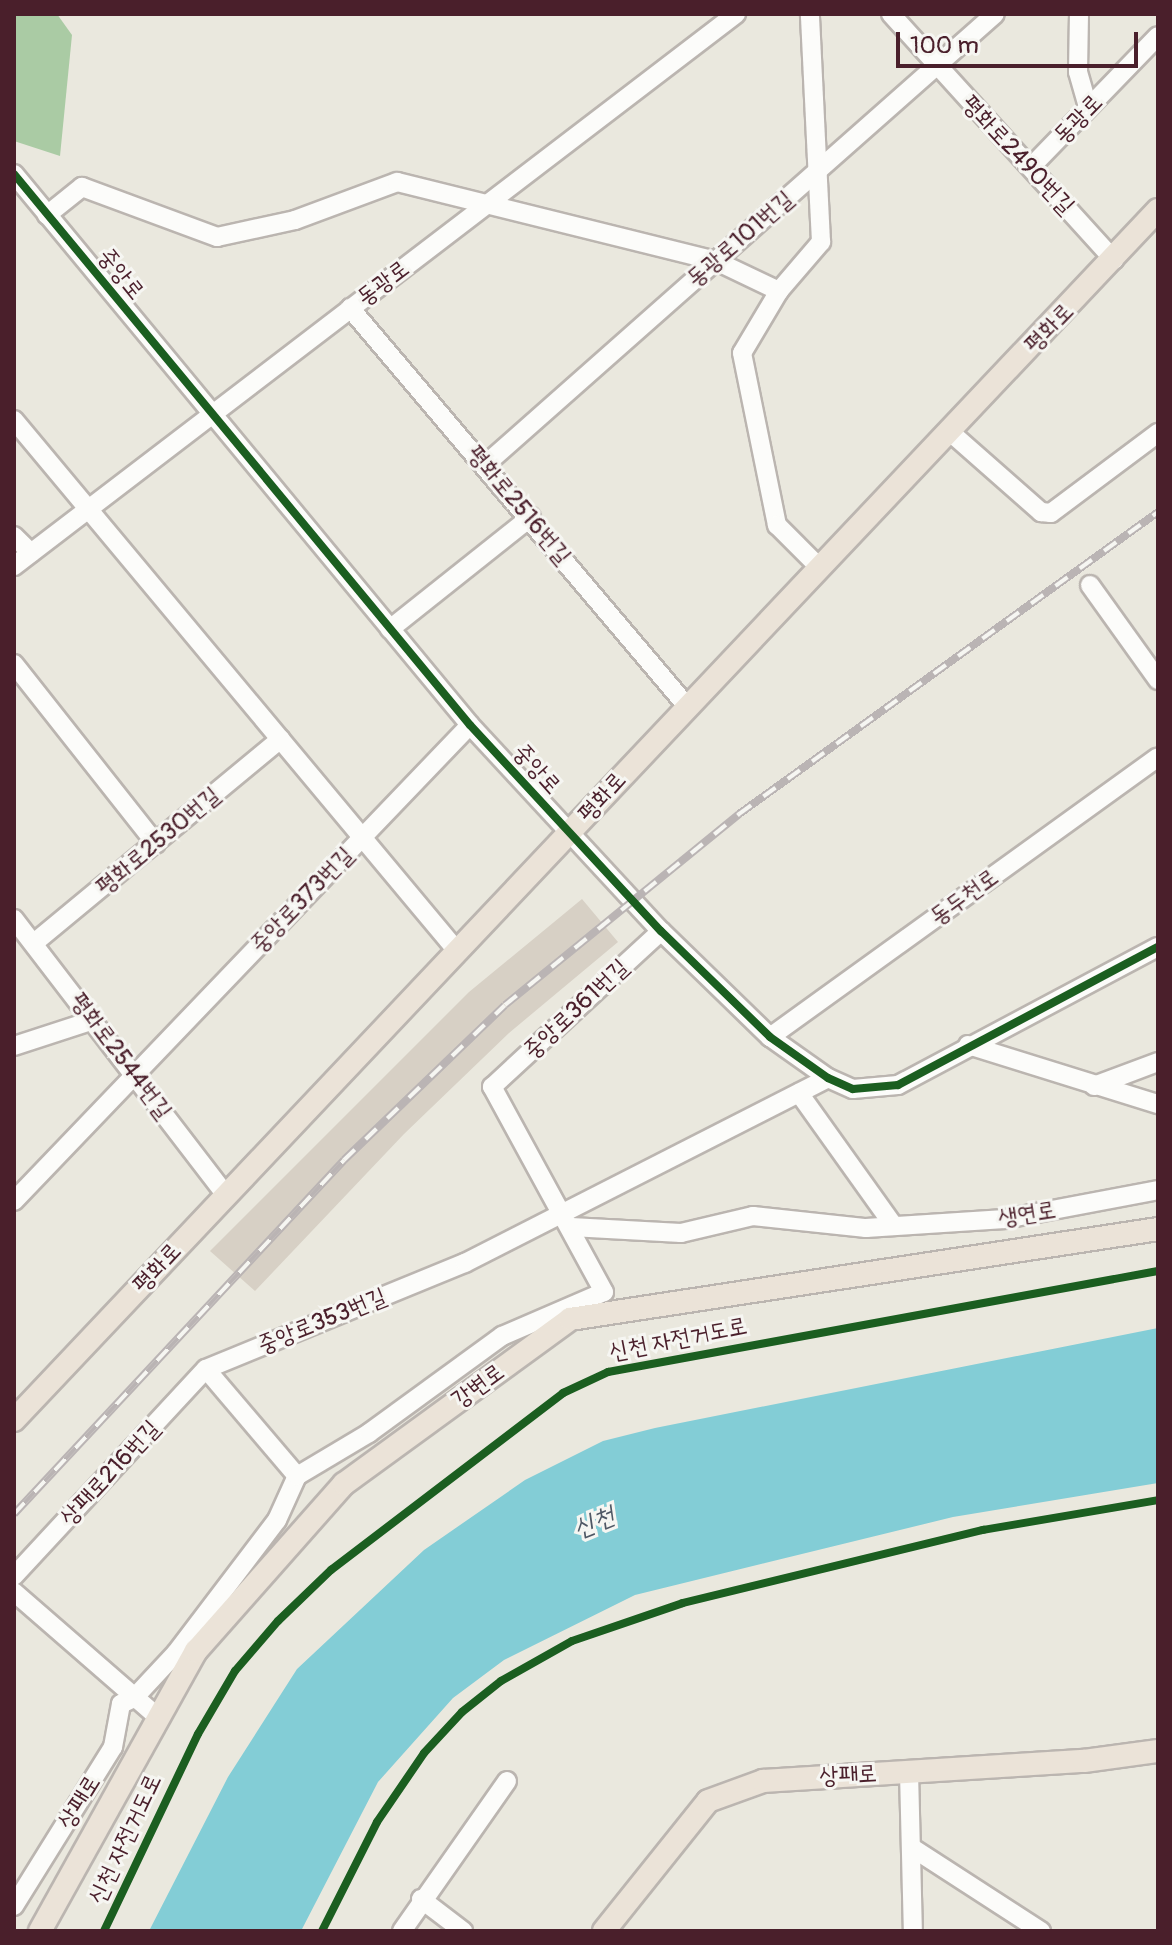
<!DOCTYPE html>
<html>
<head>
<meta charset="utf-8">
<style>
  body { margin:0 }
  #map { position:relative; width:1172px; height:1945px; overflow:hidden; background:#eae8de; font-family:Pangolin,"Poor Story",sans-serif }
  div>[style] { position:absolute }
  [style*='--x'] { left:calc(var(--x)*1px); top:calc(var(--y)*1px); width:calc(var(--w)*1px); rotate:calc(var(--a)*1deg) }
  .forest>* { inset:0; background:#aacba4 }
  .water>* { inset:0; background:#83cdd6 }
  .building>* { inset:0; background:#d7d0c5 }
  .roads { filter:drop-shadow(2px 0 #bbb5b0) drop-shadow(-2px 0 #bbb5b0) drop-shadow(0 2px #bbb5b0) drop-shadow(0 -2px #bbb5b0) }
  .minor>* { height:18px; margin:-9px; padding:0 9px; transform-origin:9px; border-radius:9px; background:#fcfcfa }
  .major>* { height:22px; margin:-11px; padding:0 11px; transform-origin:11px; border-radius:11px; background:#ebe3d8 }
  .rail>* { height:8px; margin-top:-4px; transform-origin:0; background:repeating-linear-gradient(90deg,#f6f6f2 0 15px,#bab4b4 0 30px); box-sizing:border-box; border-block:2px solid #bab4b4 }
  .cycleway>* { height:8px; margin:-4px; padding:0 4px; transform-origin:4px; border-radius:4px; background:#1b5e20 }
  span { translate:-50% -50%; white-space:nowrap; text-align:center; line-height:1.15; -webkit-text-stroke:6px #f6f6f2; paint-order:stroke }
  .street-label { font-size:24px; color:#4a1f2b }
  .water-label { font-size:26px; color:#4f5865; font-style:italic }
  .frame { position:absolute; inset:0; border:16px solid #4a1f2b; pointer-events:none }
  .scale { position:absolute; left:896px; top:32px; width:242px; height:36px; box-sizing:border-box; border:4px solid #4a1f2b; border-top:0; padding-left:10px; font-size:24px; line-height:28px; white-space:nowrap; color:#4a1f2b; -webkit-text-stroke:6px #f6f6f2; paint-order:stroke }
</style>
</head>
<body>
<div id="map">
  <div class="forest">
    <div style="clip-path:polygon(14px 14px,57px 14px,72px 35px,60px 156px,14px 141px)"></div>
  </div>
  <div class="water">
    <div style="clip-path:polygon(1158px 1328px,1158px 1483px,953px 1517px,635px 1595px,504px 1660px,453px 1698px,378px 1782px,301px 1931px,149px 1931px,228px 1777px,297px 1669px,424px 1550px,525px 1480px,603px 1441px,655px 1428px)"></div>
  </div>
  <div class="building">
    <div style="clip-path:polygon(582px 899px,618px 942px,509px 1033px,404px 1134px,255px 1291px,210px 1251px,469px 992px)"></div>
  </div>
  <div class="roads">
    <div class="minor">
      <div style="--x:891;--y:14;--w:332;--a:47.8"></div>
      <div style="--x:1079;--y:14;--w:58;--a:91"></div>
      <div style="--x:1078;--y:72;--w:37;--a:74"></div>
      <div style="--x:1031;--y:167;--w:182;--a:-45.9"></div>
      <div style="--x:14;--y:174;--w:715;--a:50.39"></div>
      <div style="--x:470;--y:725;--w:281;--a:47.2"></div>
      <div style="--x:661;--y:931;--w:152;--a:44.2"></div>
      <div style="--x:770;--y:1037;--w:71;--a:35.3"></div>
      <div style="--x:828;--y:1078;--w:27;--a:24"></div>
      <div style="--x:853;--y:1089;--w:45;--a:-5.1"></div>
      <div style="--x:898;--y:1085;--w:294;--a:-28"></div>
      <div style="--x:47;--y:215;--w:45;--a:-38.7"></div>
      <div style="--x:82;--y:187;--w:144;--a:20.3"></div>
      <div style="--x:217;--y:237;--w:80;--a:-12.3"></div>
      <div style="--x:295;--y:220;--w:109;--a:-20.4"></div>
      <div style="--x:397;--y:182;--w:329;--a:13.9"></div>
      <div style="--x:716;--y:261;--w:70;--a:25.5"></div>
      <div style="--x:779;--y:291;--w:72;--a:120.8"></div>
      <div style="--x:742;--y:353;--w:176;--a:78.5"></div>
      <div style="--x:777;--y:525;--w:59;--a:45"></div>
      <div style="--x:779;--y:291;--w:65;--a:-49.4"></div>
      <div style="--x:821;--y:242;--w:228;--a:-92.8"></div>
      <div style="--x:350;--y:308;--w:520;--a:49.76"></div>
      <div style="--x:14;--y:420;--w:692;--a:50.16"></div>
      <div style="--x:949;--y:431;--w:123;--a:41.4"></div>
      <div style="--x:1041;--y:512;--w:10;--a:6"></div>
      <div style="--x:1051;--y:513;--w:134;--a:-36.8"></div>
      <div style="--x:486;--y:464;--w:679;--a:-41.48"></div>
      <div style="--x:14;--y:536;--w:24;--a:45"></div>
      <div style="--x:14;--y:566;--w:909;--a:-37.4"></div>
      <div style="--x:1090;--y:585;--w:117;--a:54.4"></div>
      <div style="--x:390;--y:629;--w:180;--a:-38.5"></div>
      <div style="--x:14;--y:664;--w:229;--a:51.7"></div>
      <div style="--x:14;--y:919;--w:348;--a:52.5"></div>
      <div style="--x:34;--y:943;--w:320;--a:-39.6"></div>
      <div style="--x:770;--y:1037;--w:478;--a:-35.8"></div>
      <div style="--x:968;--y:1045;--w:199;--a:17.3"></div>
      <div style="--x:14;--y:1046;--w:84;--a:-18"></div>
      <div style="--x:1094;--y:1086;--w:68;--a:-20.6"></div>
      <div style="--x:799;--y:1093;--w:163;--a:54.5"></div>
      <div style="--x:14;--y:1201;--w:659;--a:-46.23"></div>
      <div style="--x:571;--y:1227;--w:110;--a:3.1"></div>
      <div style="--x:681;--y:1233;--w:74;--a:-13.3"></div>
      <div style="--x:753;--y:1216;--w:114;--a:6.1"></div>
      <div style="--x:866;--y:1228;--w:139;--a:-3.7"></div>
      <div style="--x:1005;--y:1219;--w:156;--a:-10.7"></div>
      <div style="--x:297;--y:1476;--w:140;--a:-130.4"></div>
      <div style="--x:206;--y:1369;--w:280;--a:-22.3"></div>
      <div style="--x:465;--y:1263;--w:407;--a:-27"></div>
      <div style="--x:14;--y:1576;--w:282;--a:-47.2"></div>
      <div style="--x:14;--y:1592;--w:192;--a:41"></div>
      <div style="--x:909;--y:1772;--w:159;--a:88.6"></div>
      <div style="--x:911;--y:1847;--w:155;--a:32.9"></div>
      <div style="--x:421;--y:1899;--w:53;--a:37.3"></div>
      <div style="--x:14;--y:1906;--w:187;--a:-58.1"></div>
      <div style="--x:113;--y:1747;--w:44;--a:-79.5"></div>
      <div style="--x:121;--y:1704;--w:14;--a:-25"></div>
      <div style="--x:134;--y:1698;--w:62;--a:-47"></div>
      <div style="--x:176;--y:1653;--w:167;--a:-52.8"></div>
      <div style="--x:277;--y:1520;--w:48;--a:-65.6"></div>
      <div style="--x:297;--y:1476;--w:84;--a:-30.8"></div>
      <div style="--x:369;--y:1433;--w:165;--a:-36.1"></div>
      <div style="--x:502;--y:1336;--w:111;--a:-23.3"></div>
      <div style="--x:604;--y:1292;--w:234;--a:-118.6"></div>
      <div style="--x:492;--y:1087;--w:230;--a:-42.7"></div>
      <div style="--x:402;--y:1931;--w:183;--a:-55"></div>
    </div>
    <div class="major">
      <div style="--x:14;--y:1420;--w:1665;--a:-46.61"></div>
      <div style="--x:40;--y:1931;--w:321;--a:-60.9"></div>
      <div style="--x:196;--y:1651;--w:223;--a:-48.5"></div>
      <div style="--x:344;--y:1484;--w:280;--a:-36.1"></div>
      <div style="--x:570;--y:1319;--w:595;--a:-8.7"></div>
      <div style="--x:604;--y:1931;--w:166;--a:-51.3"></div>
      <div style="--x:708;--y:1801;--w:59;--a:-20"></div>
      <div style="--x:763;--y:1781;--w:322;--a:-3.6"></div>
      <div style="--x:1084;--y:1761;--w:75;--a:-7.7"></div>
    </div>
  </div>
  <div class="rail">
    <div style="--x:14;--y:1514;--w:484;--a:-47"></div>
    <div style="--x:344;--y:1160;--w:223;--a:-43.9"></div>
    <div style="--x:505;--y:1005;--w:302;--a:-39.2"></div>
    <div style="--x:739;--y:814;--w:516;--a:-35.78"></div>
  </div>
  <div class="cycleway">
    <div style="--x:14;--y:174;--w:715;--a:50.39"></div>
    <div style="--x:470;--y:725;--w:281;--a:47.2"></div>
    <div style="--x:661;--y:931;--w:152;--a:44.2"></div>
    <div style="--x:770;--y:1037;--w:71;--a:35.3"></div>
    <div style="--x:828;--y:1078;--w:27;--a:24"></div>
    <div style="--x:853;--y:1089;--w:45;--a:-5.1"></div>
    <div style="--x:898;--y:1085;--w:294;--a:-28"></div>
    <div style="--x:104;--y:1931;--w:218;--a:-64.5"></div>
    <div style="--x:198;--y:1734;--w:73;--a:-59.6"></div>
    <div style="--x:235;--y:1671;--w:66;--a:-49.3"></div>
    <div style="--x:278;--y:1621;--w:74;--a:-43.9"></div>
    <div style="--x:331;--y:1570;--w:292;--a:-37.3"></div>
    <div style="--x:563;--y:1393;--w:50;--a:-25"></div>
    <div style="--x:608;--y:1372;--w:559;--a:-10.41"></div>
    <div style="--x:322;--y:1931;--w:122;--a:-63.2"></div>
    <div style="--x:377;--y:1822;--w:83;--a:-55.7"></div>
    <div style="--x:424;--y:1753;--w:56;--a:-47.2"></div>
    <div style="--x:462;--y:1712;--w:50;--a:-38.5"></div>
    <div style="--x:501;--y:1681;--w:81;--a:-29.4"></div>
    <div style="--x:572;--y:1641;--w:117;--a:-18.9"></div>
    <div style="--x:683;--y:1603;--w:309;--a:-13.7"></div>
    <div style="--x:983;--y:1530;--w:178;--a:-9.7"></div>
  </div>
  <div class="street-label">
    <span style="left:1078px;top:119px;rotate:-46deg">동광로</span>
    <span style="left:1018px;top:155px;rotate:47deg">평화로2490번길</span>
    <span style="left:740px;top:239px;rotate:-41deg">동광로101번길</span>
    <span style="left:121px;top:274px;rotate:51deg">중앙로</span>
    <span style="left:383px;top:283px;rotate:-37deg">동광로</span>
    <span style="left:1049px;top:328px;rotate:-46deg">평화로</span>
    <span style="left:519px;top:505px;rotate:50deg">평화로2516번길</span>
    <span style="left:537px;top:769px;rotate:48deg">중앙로</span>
    <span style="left:602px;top:797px;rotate:-48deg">평화로</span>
    <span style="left:158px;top:841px;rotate:-40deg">평화로2530번길</span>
    <span style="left:964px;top:897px;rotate:-36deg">동두천로</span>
    <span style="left:302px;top:900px;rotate:-46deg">중앙로373번길</span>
    <span style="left:576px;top:1009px;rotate:-43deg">중앙로361번길</span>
    <span style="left:121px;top:1056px;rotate:53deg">평화로2544번길</span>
    <span style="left:1027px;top:1214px;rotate:-9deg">생연로</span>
    <span style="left:157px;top:1268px;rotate:-47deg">평화로</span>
    <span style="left:322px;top:1321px;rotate:-22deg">중앙로353번길</span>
    <span style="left:678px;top:1339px;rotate:-11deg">신천 자전거도로</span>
    <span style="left:478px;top:1386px;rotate:-36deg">강변로</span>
    <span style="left:110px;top:1473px;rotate:-47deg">상패로216번길</span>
    <span style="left:848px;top:1775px;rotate:-3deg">상패로</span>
    <span style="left:79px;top:1802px;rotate:-58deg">상패로</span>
    <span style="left:125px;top:1839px;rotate:-65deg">신천 자전거도로</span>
  </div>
  <div class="water-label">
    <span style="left:594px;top:1523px;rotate:-22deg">신천</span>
  </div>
  <div class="frame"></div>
  <div class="scale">100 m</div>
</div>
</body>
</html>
